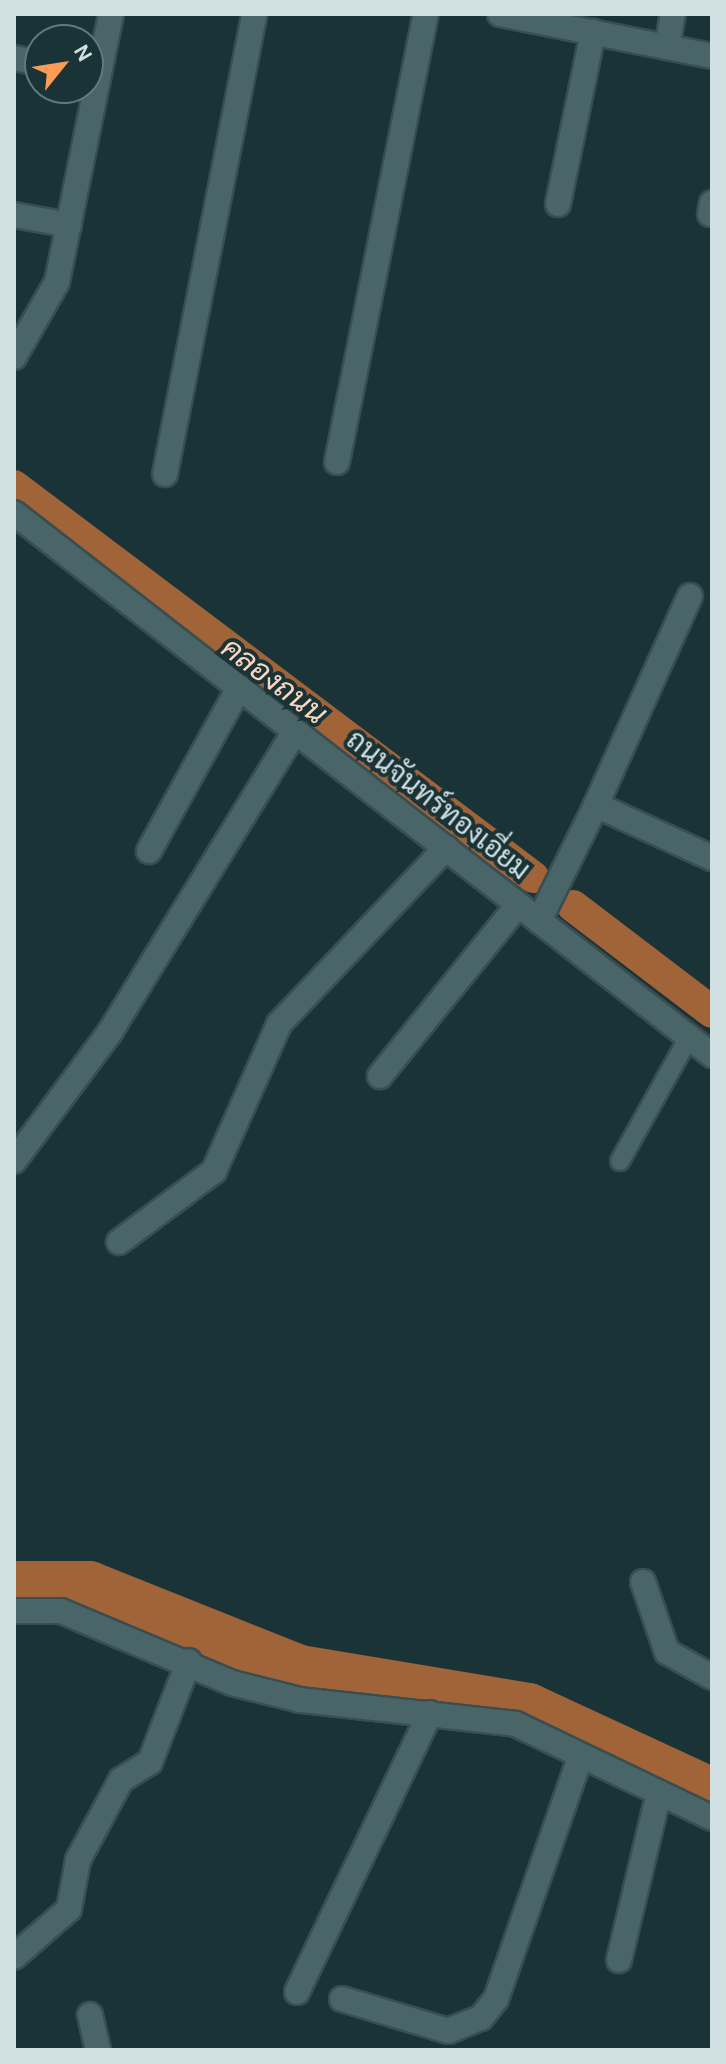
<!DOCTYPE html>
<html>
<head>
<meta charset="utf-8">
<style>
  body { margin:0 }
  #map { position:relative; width:726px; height:2064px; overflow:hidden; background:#1a3337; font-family:Karla,Sarabun,sans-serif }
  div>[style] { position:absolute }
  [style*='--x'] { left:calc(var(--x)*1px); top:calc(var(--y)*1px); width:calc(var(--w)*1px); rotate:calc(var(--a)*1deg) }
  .canal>* { height:32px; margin:-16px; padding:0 16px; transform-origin:16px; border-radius:16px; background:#a16439 }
  .river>* { height:54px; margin:-27px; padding:0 27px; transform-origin:27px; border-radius:27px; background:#a16439 }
  .roads { filter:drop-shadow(2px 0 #394e51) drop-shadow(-2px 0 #394e51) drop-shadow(0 2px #394e51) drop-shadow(0 -2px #394e51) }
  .lane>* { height:18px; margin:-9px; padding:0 9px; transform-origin:9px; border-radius:9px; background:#4a6568 }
  .street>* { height:24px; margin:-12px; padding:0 12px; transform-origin:12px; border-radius:12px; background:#4a6568 }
  .secondary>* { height:24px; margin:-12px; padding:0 12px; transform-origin:12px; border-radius:12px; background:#4a6568 }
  span { translate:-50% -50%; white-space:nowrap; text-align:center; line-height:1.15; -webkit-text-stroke:8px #1a3337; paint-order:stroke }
  .street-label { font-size:28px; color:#d1e0e2 }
  .water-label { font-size:30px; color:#fbd7c0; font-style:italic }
  .frame { position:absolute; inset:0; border:16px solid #d1e0e2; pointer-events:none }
  .north { position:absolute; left:24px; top:24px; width:80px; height:80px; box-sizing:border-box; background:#1a3337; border:2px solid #63787b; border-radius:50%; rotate:60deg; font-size:22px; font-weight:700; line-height:32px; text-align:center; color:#d1e0e2 }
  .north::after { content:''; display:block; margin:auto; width:28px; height:36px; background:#fd9c55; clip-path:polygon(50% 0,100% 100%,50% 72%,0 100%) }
</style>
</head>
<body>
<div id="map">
  <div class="canal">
    <div style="--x:14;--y:486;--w:650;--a:36.99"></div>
    <div style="--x:573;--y:906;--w:175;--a:37.3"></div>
  </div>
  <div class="river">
    <div style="--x:14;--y:1588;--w:75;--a:0"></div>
    <div style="--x:89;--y:1588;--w:226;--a:21.8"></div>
    <div style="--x:299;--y:1672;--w:232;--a:9.4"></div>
    <div style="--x:528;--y:1710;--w:203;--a:24.8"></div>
  </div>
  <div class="roads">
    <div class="lane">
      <div style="--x:620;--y:1161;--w:142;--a:-60.9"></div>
    </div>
    <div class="street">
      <div style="--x:500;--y:14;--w:216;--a:11.2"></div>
      <div style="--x:667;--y:47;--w:34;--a:-80"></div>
      <div style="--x:14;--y:58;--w:26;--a:11"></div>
      <div style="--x:558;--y:204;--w:176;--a:-78.5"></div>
      <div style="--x:710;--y:214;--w:11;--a:-80"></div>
      <div style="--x:14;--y:215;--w:56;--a:10.3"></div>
      <div style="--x:14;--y:357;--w:86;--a:-60.2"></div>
      <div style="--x:57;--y:282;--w:273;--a:-78.6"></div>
      <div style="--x:337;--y:462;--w:457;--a:-78.8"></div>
      <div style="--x:165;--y:474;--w:469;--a:-79"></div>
      <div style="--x:596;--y:805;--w:229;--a:-65.8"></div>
      <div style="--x:149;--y:851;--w:186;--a:-61.1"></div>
      <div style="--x:539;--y:921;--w:129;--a:-63.8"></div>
      <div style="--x:596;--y:805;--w:128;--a:24.6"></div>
      <div style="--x:380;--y:1076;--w:220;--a:-51.1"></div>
      <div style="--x:14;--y:1161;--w:161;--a:-53.3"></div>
      <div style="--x:110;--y:1032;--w:353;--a:-58.4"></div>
      <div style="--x:119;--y:1242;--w:119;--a:-36.8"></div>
      <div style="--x:214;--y:1171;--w:161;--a:-66.1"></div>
      <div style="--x:279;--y:1024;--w:243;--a:-46.5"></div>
      <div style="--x:643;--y:1582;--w:74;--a:71.1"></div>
      <div style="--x:667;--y:1652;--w:51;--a:29.1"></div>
      <div style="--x:14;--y:1611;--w:47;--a:0"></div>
      <div style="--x:61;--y:1611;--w:186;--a:22.8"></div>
      <div style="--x:232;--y:1683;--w:70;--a:14"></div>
      <div style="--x:300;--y:1700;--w:217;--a:6.3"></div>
      <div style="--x:516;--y:1724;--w:217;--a:25.6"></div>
      <div style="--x:14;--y:1957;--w:73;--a:-41.1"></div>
      <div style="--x:69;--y:1909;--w:50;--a:-79.6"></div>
      <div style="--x:78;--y:1860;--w:91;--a:-61.7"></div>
      <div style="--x:121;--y:1780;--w:34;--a:-32"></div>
      <div style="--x:150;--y:1762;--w:108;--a:-68.9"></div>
      <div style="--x:619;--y:1960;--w:169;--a:-76.6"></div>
      <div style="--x:297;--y:1992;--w:309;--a:-64.5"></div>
      <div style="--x:342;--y:1999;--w:111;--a:16.8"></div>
      <div style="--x:448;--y:2031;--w:35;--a:-22"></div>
      <div style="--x:481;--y:2018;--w:24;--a:-52"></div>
      <div style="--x:496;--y:1999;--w:255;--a:-70.8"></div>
      <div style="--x:90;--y:2015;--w:36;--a:77"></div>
    </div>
    <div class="secondary">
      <div style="--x:14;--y:513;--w:884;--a:37.83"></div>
    </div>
  </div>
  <div class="street-label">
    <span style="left:438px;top:805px;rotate:38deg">ถนนจันทร์ทองเอี่ยม</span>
  </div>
  <div class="water-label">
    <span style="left:274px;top:681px;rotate:37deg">คลองถนน</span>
  </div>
  <div class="frame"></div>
  <div class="north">N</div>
</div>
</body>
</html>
